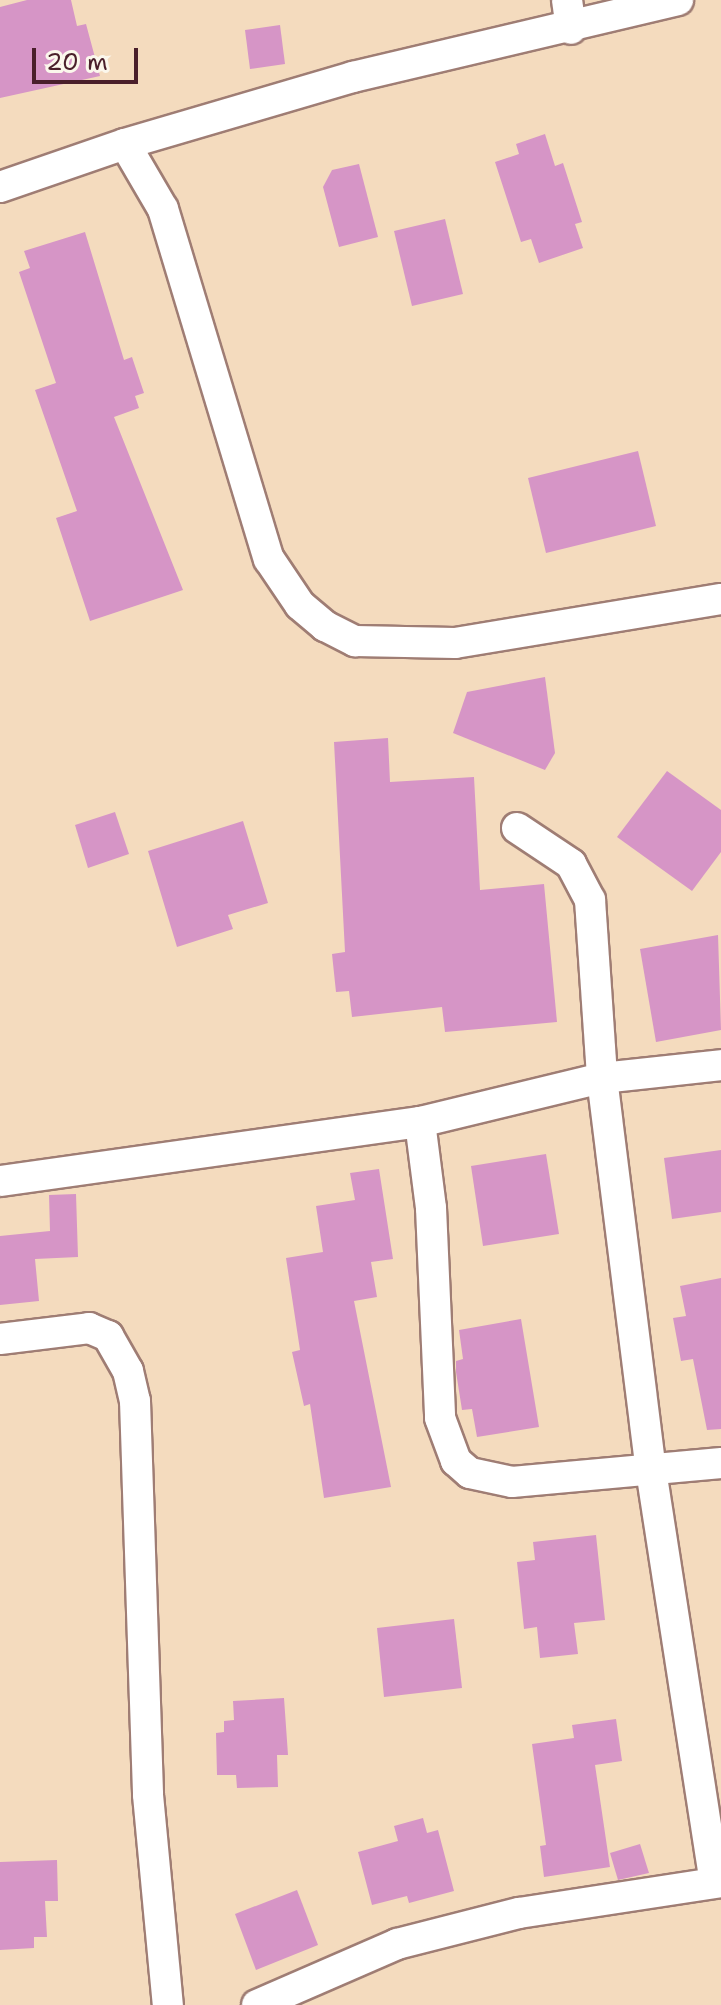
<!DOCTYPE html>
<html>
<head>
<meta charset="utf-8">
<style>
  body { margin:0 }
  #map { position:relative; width:721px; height:2005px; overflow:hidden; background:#f4dbbe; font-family:"Shantell Sans",sans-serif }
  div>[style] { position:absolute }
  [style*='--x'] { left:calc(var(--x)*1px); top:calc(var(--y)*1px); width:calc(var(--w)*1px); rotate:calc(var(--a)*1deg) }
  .building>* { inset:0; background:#d695c6 }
  .roads { filter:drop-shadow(2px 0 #9f7d74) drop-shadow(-2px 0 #9f7d74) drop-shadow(0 2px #9f7d74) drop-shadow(0 -2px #9f7d74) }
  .street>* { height:30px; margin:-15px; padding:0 15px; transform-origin:15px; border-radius:15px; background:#fff }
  span { translate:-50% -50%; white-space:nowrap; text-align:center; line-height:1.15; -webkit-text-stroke:7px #fbf7ec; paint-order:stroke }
  .scale { position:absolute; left:32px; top:48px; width:106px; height:36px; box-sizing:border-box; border:4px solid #4a1f2b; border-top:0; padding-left:10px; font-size:24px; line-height:28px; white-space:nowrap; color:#4a1f2b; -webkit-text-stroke:6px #fbf7ec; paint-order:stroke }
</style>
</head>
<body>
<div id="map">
  <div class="building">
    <div style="clip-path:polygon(27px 0,71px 0,77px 26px,86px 24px,100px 76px,0 98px,0 7px)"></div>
    <div style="clip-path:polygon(280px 25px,285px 64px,250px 69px,245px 30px)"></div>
    <div style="clip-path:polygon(545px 134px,555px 166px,563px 163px,582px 222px,575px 224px,583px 248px,539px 263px,531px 239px,521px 242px,495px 162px,519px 154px,516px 144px)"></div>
    <div style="clip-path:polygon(359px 164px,378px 237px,339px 247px,323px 187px,332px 170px)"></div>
    <div style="clip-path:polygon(445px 219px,463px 294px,412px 306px,394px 231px)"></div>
    <div style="clip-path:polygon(85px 232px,124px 360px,132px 357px,144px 393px,135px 396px,139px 408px,114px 417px,183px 590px,90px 621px,56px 518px,77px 511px,35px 390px,56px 383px,19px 272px,30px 268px,24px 251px)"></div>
    <div style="clip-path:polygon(638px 451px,656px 526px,546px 553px,528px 478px)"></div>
    <div style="clip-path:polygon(545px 677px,555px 753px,545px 770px,453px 733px,467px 692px)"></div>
    <div style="clip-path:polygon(388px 738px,390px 782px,474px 777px,480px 890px,544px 884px,557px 1022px,445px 1032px,442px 1007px,352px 1017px,349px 991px,336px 992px,332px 954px,345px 952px,334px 742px)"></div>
    <div style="clip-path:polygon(667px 771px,721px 810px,721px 852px,692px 891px,617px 837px)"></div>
    <div style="clip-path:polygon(115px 812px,129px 854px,88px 868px,75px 825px)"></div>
    <div style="clip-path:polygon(243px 821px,268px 903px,228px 915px,233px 929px,177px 947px,148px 851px)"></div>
    <div style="clip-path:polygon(718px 935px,721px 1030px,656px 1042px,640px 949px)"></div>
    <div style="clip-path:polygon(721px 1150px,721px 1212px,672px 1219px,664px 1158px)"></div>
    <div style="clip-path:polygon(546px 1154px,559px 1234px,483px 1246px,471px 1166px)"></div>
    <div style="clip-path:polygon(379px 1169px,393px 1259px,371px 1262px,377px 1297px,354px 1301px,391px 1487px,324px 1498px,310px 1404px,304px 1406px,292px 1352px,300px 1350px,286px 1258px,323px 1252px,316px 1206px,355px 1200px,350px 1173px)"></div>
    <div style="clip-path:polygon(76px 1194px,78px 1257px,35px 1259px,39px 1301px,0 1305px,0 1236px,50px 1231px,49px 1195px)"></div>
    <div style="clip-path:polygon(721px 1278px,721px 1429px,707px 1430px,693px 1359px,681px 1361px,673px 1318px,686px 1316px,680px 1286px)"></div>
    <div style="clip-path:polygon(521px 1319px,539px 1427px,477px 1437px,472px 1409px,462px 1410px,456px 1372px,456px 1361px,463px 1359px,459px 1330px)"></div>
    <div style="clip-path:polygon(596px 1535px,605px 1620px,574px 1623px,578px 1654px,540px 1658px,537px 1627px,524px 1629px,517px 1562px,535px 1560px,533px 1542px)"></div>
    <div style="clip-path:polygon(454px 1619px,462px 1688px,384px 1697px,377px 1628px)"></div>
    <div style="clip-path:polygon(284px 1698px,288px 1755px,277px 1755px,278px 1787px,237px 1788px,236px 1775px,217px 1775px,216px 1733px,224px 1732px,224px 1721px,234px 1720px,233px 1701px)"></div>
    <div style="clip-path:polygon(616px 1719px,622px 1761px,595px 1765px,610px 1867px,544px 1877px,540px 1846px,546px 1845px,532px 1744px,574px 1738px,572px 1725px)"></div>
    <div style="clip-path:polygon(423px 1818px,427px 1833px,438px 1830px,454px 1891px,409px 1903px,407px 1896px,372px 1905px,358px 1852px,398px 1841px,394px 1826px)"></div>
    <div style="clip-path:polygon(640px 1844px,649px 1873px,618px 1880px,610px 1853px)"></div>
    <div style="clip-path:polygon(57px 1860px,58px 1901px,45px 1901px,47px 1937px,34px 1937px,34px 1948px,0 1950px,0 1862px)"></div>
    <div style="clip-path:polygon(297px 1890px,318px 1945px,256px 1970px,235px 1914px)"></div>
  </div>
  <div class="roads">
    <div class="street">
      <div style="--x:567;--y:0;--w:29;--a:82"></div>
      <div style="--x:125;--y:144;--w:75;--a:59.7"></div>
      <div style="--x:163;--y:209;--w:366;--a:73.2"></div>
      <div style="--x:269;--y:559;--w:55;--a:56"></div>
      <div style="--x:300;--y:605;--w:33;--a:40"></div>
      <div style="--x:325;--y:626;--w:34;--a:27"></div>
      <div style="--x:355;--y:641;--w:100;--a:1.1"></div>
      <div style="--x:455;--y:643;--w:270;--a:-9.4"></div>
      <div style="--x:0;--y:187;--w:132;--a:-19"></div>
      <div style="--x:125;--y:144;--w:238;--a:-16.4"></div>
      <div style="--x:353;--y:77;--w:334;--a:-13.3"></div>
      <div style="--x:517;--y:828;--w:65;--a:33.7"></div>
      <div style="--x:571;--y:864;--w:41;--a:62.2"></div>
      <div style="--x:590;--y:900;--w:178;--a:86.1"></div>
      <div style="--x:602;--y:1078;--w:395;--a:82.9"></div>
      <div style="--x:651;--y:1470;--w:417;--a:81.2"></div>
      <div style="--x:420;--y:1122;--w:87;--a:82.7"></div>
      <div style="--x:431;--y:1208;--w:210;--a:87.5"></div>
      <div style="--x:440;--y:1418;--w:46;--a:69.6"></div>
      <div style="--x:456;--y:1461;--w:18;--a:41"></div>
      <div style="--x:470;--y:1473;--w:43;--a:12.1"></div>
      <div style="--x:512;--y:1482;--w:210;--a:-5.2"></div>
      <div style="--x:0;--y:1181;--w:424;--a:-8"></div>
      <div style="--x:420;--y:1122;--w:187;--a:-13.6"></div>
      <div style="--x:602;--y:1078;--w:120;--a:-6.2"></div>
      <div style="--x:0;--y:1339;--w:90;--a:-7"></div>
      <div style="--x:89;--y:1328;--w:21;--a:23"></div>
      <div style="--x:108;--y:1336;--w:40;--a:60.3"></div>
      <div style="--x:128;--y:1371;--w:31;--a:77"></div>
      <div style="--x:135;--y:1401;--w:394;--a:88.1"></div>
      <div style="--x:148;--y:1795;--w:211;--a:84.6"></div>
      <div style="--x:257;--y:2005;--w:153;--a:-23.5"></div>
      <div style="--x:397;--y:1944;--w:126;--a:-14.3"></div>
      <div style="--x:519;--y:1913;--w:204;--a:-8.7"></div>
    </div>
  </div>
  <div class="scale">20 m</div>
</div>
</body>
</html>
